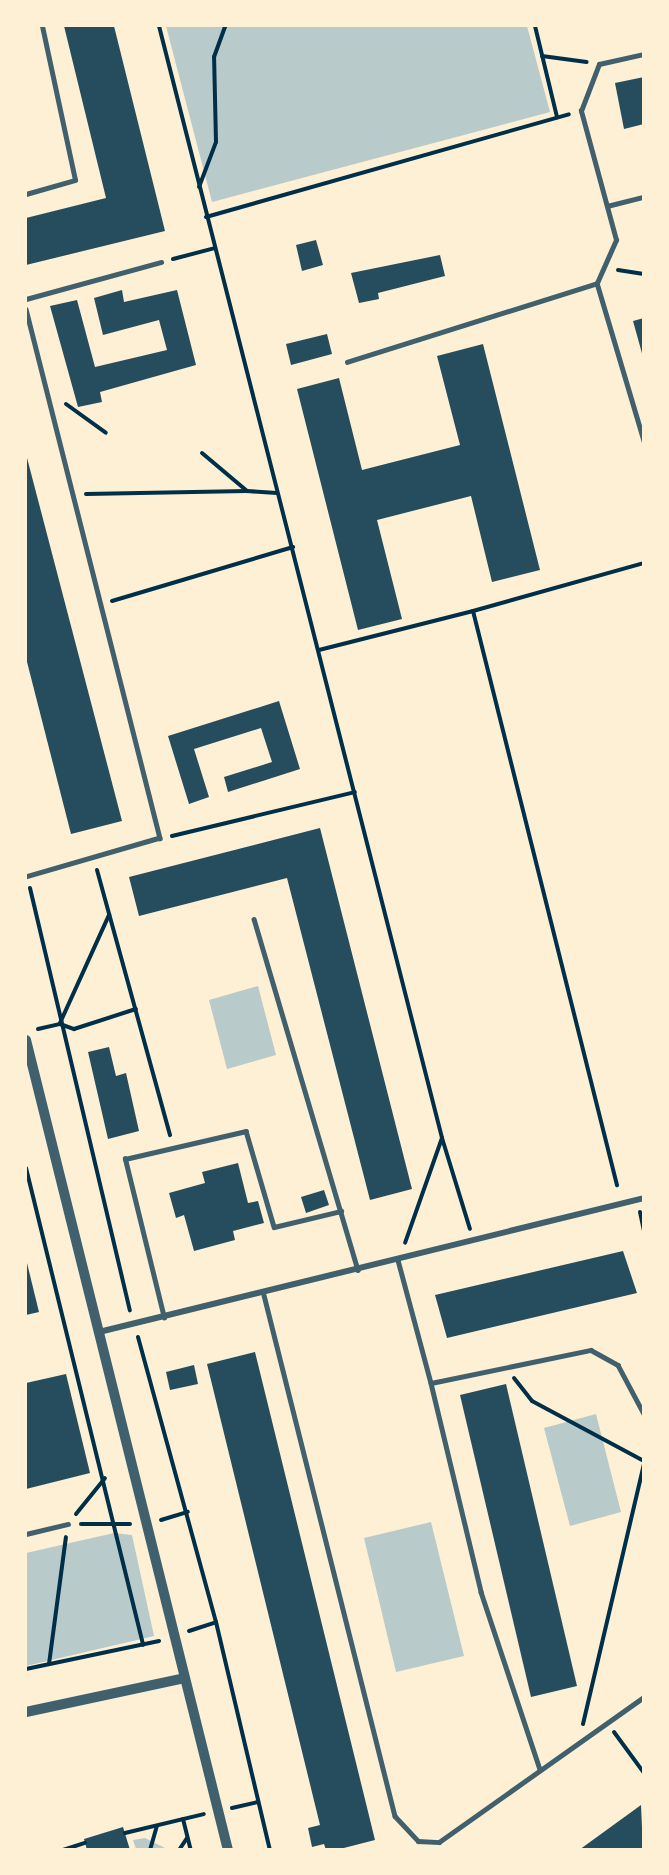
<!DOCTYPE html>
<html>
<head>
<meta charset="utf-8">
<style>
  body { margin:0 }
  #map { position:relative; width:669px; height:1875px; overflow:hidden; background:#fdf0d5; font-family:"DejaVu Sans",sans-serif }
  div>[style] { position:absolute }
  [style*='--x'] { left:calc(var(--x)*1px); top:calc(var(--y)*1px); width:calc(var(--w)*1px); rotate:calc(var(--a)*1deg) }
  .green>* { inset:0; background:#b9caca }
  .building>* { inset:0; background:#264d5e }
  .path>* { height:4px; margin:-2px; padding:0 2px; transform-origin:2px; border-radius:2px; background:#003049 }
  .service>* { height:4.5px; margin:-2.25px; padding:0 2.25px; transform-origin:2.25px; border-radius:2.25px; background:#3f606c }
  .minor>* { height:6px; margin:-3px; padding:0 3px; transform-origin:3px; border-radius:3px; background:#3f606c }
  .tertiary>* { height:10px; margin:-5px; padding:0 5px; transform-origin:5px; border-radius:5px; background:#3f606c }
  span { translate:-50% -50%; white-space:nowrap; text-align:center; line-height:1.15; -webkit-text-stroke:4.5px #fdf0d5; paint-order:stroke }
  .frame { position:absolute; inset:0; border:27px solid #fdf0d5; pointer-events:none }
</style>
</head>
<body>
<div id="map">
  <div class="green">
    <div style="clip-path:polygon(166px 26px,527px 26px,550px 112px,212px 202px)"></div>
    <div style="clip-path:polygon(258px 986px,276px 1055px,227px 1069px,209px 1000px)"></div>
    <div style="clip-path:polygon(596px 1414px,621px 1512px,570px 1526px,544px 1428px)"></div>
    <div style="clip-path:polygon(431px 1522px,464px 1656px,396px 1672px,364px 1538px)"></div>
    <div style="clip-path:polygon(114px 1533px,132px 1535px,154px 1636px,26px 1666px,26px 1553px)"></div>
    <div style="clip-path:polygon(145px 1838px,167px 1849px,136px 1849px,133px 1840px)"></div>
  </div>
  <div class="building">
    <div style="clip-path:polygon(64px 26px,114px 26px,165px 231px,26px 265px,26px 218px,106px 198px)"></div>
    <div style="clip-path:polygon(644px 77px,644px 124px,624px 129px,615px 83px)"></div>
    <div style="clip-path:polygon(316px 240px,323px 265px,302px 271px,296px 245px)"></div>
    <div style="clip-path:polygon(440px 255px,445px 276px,378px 293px,379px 299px,359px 303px,351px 273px)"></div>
    <div style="clip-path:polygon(122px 290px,124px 302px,177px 290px,196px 365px,100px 392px,102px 402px,78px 407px,50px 306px,77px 300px,95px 367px,167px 350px,159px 320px,103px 335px,94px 298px)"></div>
    <div style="clip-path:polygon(644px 318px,644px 357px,643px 357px,633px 321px)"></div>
    <div style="clip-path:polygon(327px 334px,332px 354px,291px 365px,286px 344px)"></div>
    <div style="clip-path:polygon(483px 344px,540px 570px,492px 582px,471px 496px,377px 520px,402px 619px,358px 630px,297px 389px,339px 378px,362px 470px,460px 445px,437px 356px)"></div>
    <div style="clip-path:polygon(26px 454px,122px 821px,71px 834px,26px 658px)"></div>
    <div style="clip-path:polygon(279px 701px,300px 769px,228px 792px,224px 777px,272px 762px,261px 728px,194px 749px,209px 797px,189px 804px,168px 736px)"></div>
    <div style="clip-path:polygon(320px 828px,412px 1189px,370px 1200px,287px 878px,139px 916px,129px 877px)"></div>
    <div style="clip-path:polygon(109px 1047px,116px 1076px,126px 1073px,139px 1131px,108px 1139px,88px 1052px)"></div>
    <div style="clip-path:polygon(238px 1163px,248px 1203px,258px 1201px,264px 1223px,233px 1231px,235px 1240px,194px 1251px,184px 1215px,176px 1218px,169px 1193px,205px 1183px,202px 1172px)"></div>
    <div style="clip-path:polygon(324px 1190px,329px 1205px,306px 1213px,301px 1197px)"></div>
    <div style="clip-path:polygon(623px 1251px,637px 1293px,447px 1338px,435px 1295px)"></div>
    <div style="clip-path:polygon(26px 1259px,39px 1312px,26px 1315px)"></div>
    <div style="clip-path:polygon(255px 1352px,375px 1840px,336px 1850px,326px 1850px,324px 1844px,312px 1847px,308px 1828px,320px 1825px,207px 1364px)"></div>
    <div style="clip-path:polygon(194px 1365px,198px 1384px,170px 1390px,166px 1372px)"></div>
    <div style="clip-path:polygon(66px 1374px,90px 1473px,26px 1489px,26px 1383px)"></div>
    <div style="clip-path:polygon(506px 1384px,577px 1686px,531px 1697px,460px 1395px)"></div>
    <div style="clip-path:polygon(641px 1805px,643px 1850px,579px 1850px)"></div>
    <div style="clip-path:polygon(123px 1827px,130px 1850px,87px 1850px,84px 1839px)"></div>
  </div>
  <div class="path">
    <div style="--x:159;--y:26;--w:1147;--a:75.72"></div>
    <div style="--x:442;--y:1138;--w:111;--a:109.4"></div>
    <div style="--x:535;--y:26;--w:94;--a:76.4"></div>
    <div style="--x:542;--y:56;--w:45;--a:7.6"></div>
    <div style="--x:199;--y:187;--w:48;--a:-69.3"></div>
    <div style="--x:216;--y:142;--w:85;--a:-91.3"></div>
    <div style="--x:214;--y:57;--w:33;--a:-70"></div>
    <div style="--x:206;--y:217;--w:377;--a:-15.8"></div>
    <div style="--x:173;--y:259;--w:43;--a:-14.7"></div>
    <div style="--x:618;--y:270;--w:26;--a:9"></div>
    <div style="--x:66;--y:404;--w:49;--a:35.9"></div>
    <div style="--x:202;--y:453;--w:59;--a:40.2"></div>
    <div style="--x:247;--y:491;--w:30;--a:4"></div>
    <div style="--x:86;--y:494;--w:161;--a:-1.1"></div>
    <div style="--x:112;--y:601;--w:189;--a:-16.6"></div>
    <div style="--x:473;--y:611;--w:178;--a:-15.7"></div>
    <div style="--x:319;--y:650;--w:159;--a:-14.2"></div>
    <div style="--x:473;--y:611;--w:592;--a:75.92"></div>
    <div style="--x:172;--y:836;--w:188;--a:-13.5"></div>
    <div style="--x:97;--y:870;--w:275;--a:74.6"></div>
    <div style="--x:30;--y:888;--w:434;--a:76.7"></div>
    <div style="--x:60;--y:1023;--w:119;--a:-65.6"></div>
    <div style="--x:38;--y:1029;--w:23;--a:-13"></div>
    <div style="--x:60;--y:1024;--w:15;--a:20"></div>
    <div style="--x:74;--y:1029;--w:65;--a:-17.9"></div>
    <div style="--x:442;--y:1138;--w:95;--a:72.9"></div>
    <div style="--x:26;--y:1168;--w:491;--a:76.2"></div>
    <div style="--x:640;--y:1212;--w:19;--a:78"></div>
    <div style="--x:138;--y:1337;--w:295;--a:74.7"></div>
    <div style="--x:216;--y:1622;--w:234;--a:76.7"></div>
    <div style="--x:514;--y:1378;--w:29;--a:52"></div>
    <div style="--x:532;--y:1401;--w:127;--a:28.2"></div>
    <div style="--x:76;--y:1514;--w:46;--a:-51.1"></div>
    <div style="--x:161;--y:1520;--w:28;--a:-17"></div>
    <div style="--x:81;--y:1524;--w:49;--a:0"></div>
    <div style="--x:189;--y:1631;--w:28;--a:-18"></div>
    <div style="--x:49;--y:1664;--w:128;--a:-82.4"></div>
    <div style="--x:26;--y:1669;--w:136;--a:-11.9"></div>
    <div style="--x:583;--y:1724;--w:268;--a:-76.8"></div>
    <div style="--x:614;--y:1732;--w:51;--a:53.8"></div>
    <div style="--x:232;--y:1808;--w:26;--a:-13"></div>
    <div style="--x:183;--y:1819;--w:32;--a:76"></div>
    <div style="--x:125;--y:1833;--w:81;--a:-13.5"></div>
    <div style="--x:63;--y:1850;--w:23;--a:-18"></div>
    <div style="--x:150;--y:1850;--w:25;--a:-74"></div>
    <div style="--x:179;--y:1850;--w:14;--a:-56"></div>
  </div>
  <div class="service">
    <div style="--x:26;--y:194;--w:51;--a:-15.9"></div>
    <div style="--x:75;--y:180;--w:157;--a:-102.1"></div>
    <div style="--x:607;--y:206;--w:38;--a:-14"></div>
    <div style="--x:597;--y:283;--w:165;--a:73.4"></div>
    <div style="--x:26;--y:299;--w:140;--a:-15.3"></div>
    <div style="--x:26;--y:309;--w:546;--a:75.79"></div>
    <div style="--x:160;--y:838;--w:140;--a:163.8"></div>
    <div style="--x:347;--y:362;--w:262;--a:-17.5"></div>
    <div style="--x:597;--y:283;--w:47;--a:-66.2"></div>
    <div style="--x:616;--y:240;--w:134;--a:-105.2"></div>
    <div style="--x:581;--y:111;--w:50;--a:-69"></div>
    <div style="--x:599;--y:64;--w:46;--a:-12.5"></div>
    <div style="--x:254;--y:919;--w:366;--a:73.5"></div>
    <div style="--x:398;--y:1260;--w:127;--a:75"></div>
    <div style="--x:431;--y:1383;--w:163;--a:-11.7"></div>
    <div style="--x:591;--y:1350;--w:31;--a:29"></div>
    <div style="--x:618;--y:1365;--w:55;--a:62"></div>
    <div style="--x:264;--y:1295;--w:537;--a:75.89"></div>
    <div style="--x:395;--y:1816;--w:34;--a:47"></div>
    <div style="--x:418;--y:1841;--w:21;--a:3"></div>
    <div style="--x:439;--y:1842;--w:251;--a:-35.3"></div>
    <div style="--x:164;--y:1318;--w:164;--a:-103.8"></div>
    <div style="--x:125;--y:1159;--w:124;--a:-13"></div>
    <div style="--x:246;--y:1131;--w:100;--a:73.7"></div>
    <div style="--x:274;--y:1227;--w:69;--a:-13.4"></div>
    <div style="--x:431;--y:1383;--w:215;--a:76.5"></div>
    <div style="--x:481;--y:1592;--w:187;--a:71.6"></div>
    <div style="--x:26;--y:1534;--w:43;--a:-13.4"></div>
  </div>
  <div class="minor">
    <div style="--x:99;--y:1332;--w:561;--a:-13.81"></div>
  </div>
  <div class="tertiary">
    <div style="--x:26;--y:1040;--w:835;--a:76"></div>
    <div style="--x:26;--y:1712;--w:162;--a:-12.1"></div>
  </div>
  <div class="frame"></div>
</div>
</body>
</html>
